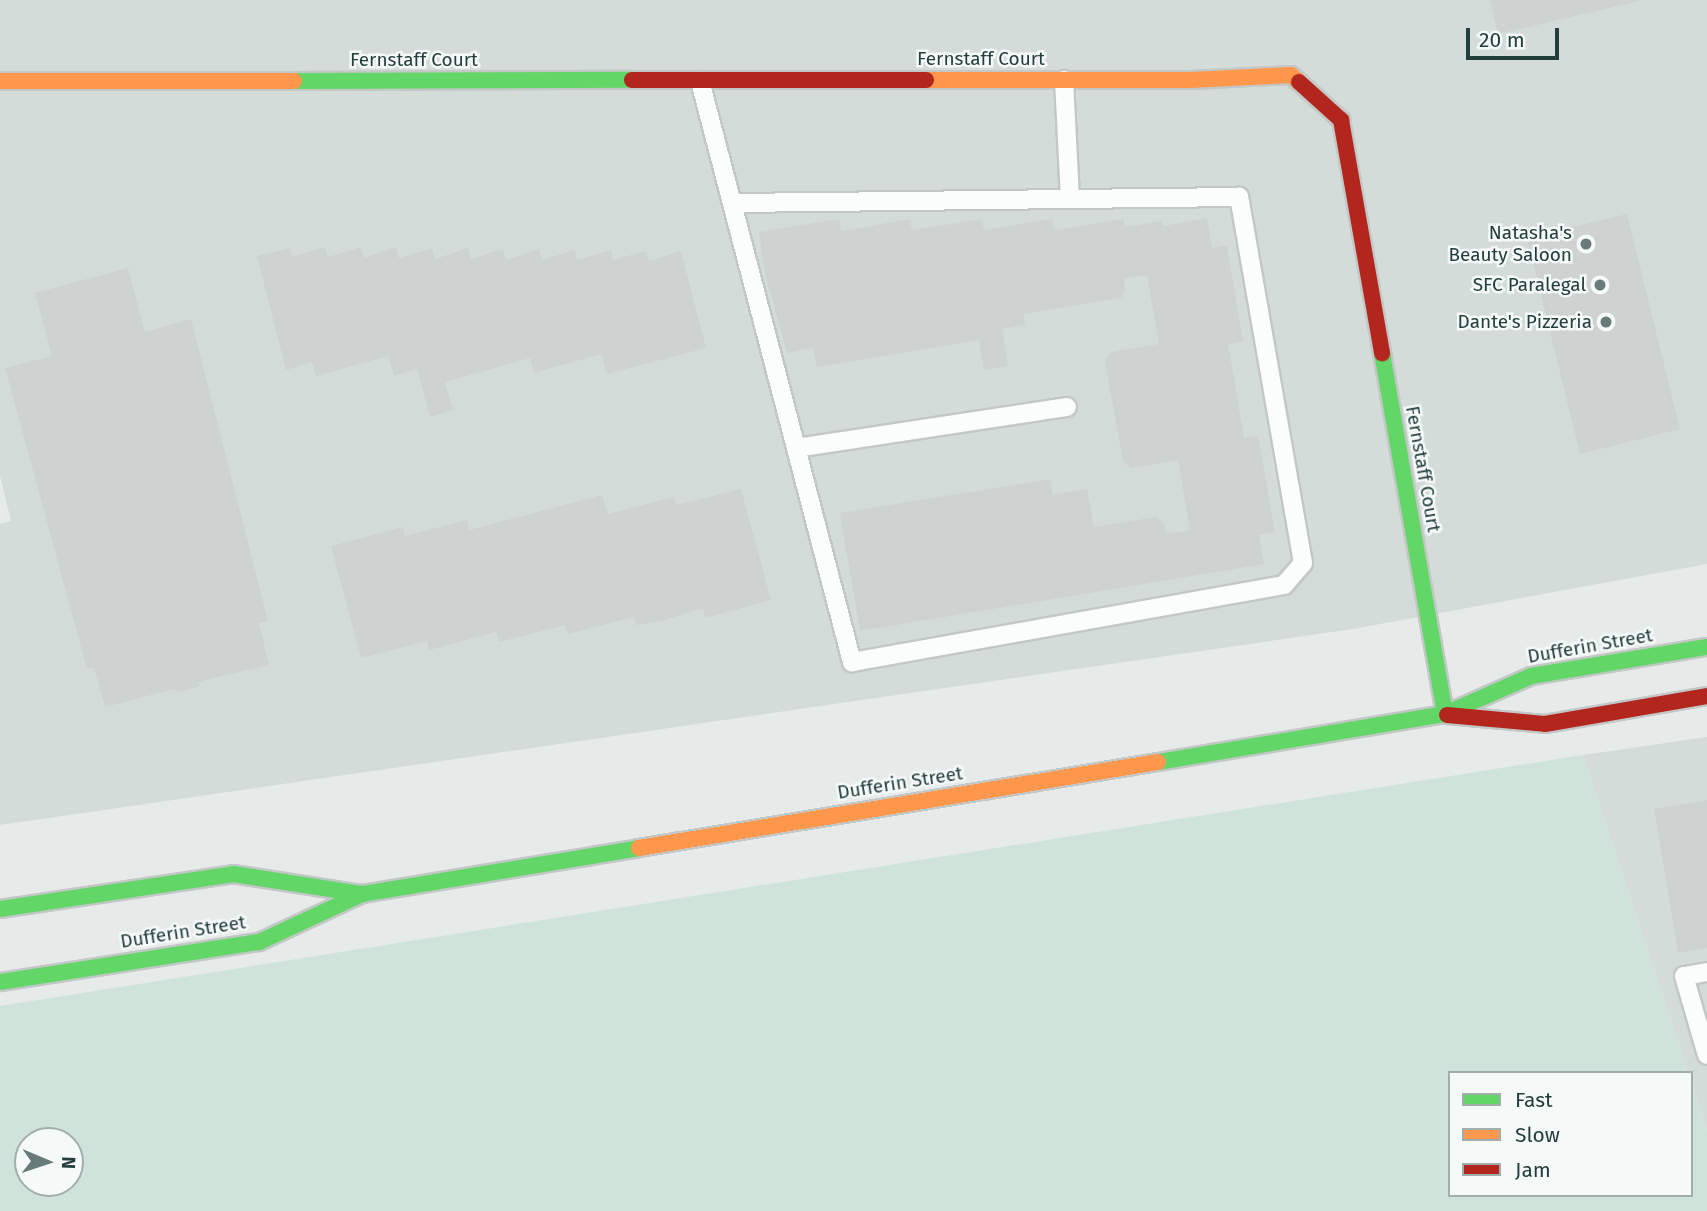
<!DOCTYPE html>
<html>
<head>
<meta charset="utf-8">
<style>
  body { margin:0 }
  #map { position:relative; width:1707px; height:1211px; overflow:hidden; background:#e6ebea; font-family:"Fira Sans",sans-serif }
  div>[style] { position:absolute }
  [style*='--x'] { left:calc(var(--x)*1px); top:calc(var(--y)*1px); width:calc(var(--w)*1px); rotate:calc(var(--a)*1deg) }
  .built>* { inset:0; background:#d4dcda }
  .green>* { inset:0; background:#d0e3da }
  .building>* { inset:0; background:#ced2d1 }
  .roads { filter:drop-shadow(2px 0 #c3c8c7) drop-shadow(-2px 0 #c3c8c7) drop-shadow(0 2px #c3c8c7) drop-shadow(0 -2px #c3c8c7) }
  .lane>* { height:18px; margin:-9px; padding:0 9px; transform-origin:9px; border-radius:9px; background:#fbfcfc }
  .fast>* { height:16px; margin:-8px; padding:0 8px; transform-origin:8px; border-radius:8px; background:#63d668 }
  .slow>* { height:16px; margin:-8px; padding:0 8px; transform-origin:8px; border-radius:8px; background:#ff974d }
  .jam>* { height:16px; margin:-8px; padding:0 8px; transform-origin:8px; border-radius:8px; background:#b3261e }
  .dots>* { width:19px; height:19px; translate:-50% -50%; box-sizing:border-box; border:4px solid #f5f9f8; border-radius:50% }
  span { translate:-50% -50%; white-space:nowrap; text-align:center; line-height:1.15; -webkit-text-stroke:5px #f5f9f8; paint-order:stroke }
  .street-label { font-size:19px; color:#243e3c }
  .poi-label { font-size:19px; color:#243e3c }
  .right { translate:-100% -50%; text-align:right }
  .legend { position:absolute; left:1448px; top:1071px; width:245px; height:126px; box-sizing:border-box; background:#f5f9f8; border:2px solid #a1aead; margin:0; padding:9px 12px; list-style:none; font-size:21px; color:#243e3c }
  .legend li { display:flex; align-items:center; gap:14px; height:35px }
  .legend b { width:35px; border:2px solid #a1aead }
  .north { position:absolute; left:14px; top:1127px; width:70px; height:70px; box-sizing:border-box; background:#f5f9f8; border:2px solid #a1aead; border-radius:50%; rotate:92deg; font-size:19px; font-weight:700; line-height:28px; text-align:center; color:#243e3c }
  .north::after { content:''; display:block; margin:auto; width:24px; height:32px; background:#687b79; clip-path:polygon(50% 0,100% 100%,50% 72%,0 100%) }
  .scale { position:absolute; left:1466px; top:28px; width:93px; height:32px; box-sizing:border-box; border:4px solid #243e3c; border-top:0; padding-left:9px; font-size:21px; line-height:24px; white-space:nowrap; color:#243e3c; -webkit-text-stroke:5px #f5f9f8; paint-order:stroke }
</style>
</head>
<body>
<div id="map">
  <div class="built">
    <div style="clip-path:polygon(0 0,1707px 0,1707px 564px,1353px 629px,0 825px,0 524px,11px 521px,0 476px)"></div>
    <div style="clip-path:polygon(1707px 737px,1707px 1130px,1691px 1083px,1691px 1073px,1688px 1073px,1583px 755px)"></div>
  </div>
  <div class="green">
    <div style="clip-path:polygon(evenodd,1583px 755px,1688px 1073px,1450px 1073px,1450px 1195px,1691px 1195px,1691px 1083px,1707px 1130px,1707px 1211px,0 1211px,0 1006px,1583px 755px,28px 1141px,70px 1141px,70px 1183px,28px 1183px,28px 1141px)"></div>
  </div>
  <div class="building">
    <div style="clip-path:polygon(1490px 0,1639px 0,1639px 1px,1498px 34px)"></div>
    <div style="clip-path:polygon(1627px 214px,1680px 429px,1580px 454px,1527px 238px)"></div>
    <div style="clip-path:polygon(1207px 218px,1212px 248px,1227px 245px,1243px 341px,1228px 344px,1244px 438px,1258px 436px,1275px 532px,1259px 535px,1264px 564px,860px 631px,840px 513px,1050px 479px,1053px 495px,1087px 489px,1094px 527px,1156px 517px,1164px 523px,1166px 534px,1190px 530px,1178px 460px,1131px 468px,1123px 462px,1105px 360px,1112px 352px,1159px 344px,1147px 275px,1124px 279px,1125px 290px,1121px 298px,1023px 314px,1025px 325px,1002px 329px,1008px 366px,984px 370px,979px 340px,817px 367px,813px 348px,787px 353px,765px 273px,759px 232px,839px 219px,841px 231px,910px 219px,912px 230px,982px 219px,984px 230px,1052px 219px,1054px 230px,1124px 219px,1125px 227px,1162px 221px,1163px 226px)"></div>
    <div style="clip-path:polygon(325px 247px,328px 257px,361px 247px,364px 258px,396px 247px,399px 258px,432px 248px,435px 259px,468px 248px,471px 259px,503px 249px,506px 260px,539px 249px,542px 260px,575px 250px,577px 260px,611px 250px,613px 260px,646px 251px,649px 261px,681px 251px,706px 348px,607px 374px,601px 354px,534px 373px,530px 358px,445px 382px,453px 410px,430px 417px,417px 369px,394px 376px,388px 356px,316px 376px,312px 362px,286px 370px,257px 256px,290px 248px,292px 257px)"></div>
    <div style="clip-path:polygon(128px 268px,145px 332px,191px 319px,268px 621px,259px 623px,269px 665px,198px 682px,200px 686px,179px 692px,174px 689px,105px 707px,94px 667px,87px 669px,5px 368px,52px 356px,35px 293px)"></div>
    <div style="clip-path:polygon(741px 489px,771px 600px,705px 618px,703px 608px,661px 621px,636px 625px,634px 617px,568px 634px,565px 625px,499px 642px,496px 632px,429px 650px,427px 641px,361px 658px,331px 546px,403px 527px,405px 536px,467px 520px,469px 530px,602px 495px,608px 514px,674px 497px,676px 505px)"></div>
    <div style="clip-path:polygon(1707px 800px,1707px 948px,1678px 953px,1654px 809px)"></div>
  </div>
  <div class="roads">
    <div class="lane">
      <div style="--x:1064;--y:80;--w:119;--a:87.1"></div>
      <div style="--x:700;--y:81;--w:601;--a:75.34"></div>
      <div style="--x:852;--y:662;--w:439;--a:-10.1"></div>
      <div style="--x:1284;--y:585;--w:29;--a:-49"></div>
      <div style="--x:1303;--y:563;--w:372;--a:-99.9"></div>
      <div style="--x:1239;--y:197;--w:507;--a:179.32"></div>
      <div style="--x:796;--y:448;--w:274;--a:-8.6"></div>
      <div style="--x:1707;--y:972;--w:23;--a:170"></div>
      <div style="--x:1684;--y:976;--w:82;--a:73.8"></div>
    </div>
    <div class="fast">
      <div style="--x:294;--y:81;--w:338;--a:-0.2"></div>
      <div style="--x:1382;--y:353;--w:366;--a:80.1"></div>
      <div style="--x:1158;--y:762;--w:291;--a:-9.5"></div>
      <div style="--x:1445;--y:714;--w:94;--a:-23.8"></div>
      <div style="--x:1531;--y:676;--w:178;--a:-9.4"></div>
      <div style="--x:0;--y:909;--w:236;--a:-8.5"></div>
      <div style="--x:233;--y:874;--w:131;--a:8.8"></div>
      <div style="--x:0;--y:982;--w:262;--a:-8.8"></div>
      <div style="--x:259;--y:942;--w:114;--a:-25"></div>
      <div style="--x:362;--y:894;--w:281;--a:-9.4"></div>
    </div>
    <div class="slow">
      <div style="--x:926;--y:80;--w:265;--a:0"></div>
      <div style="--x:1191;--y:80;--w:100;--a:-2.9"></div>
      <div style="--x:1291;--y:75;--w:11;--a:41"></div>
      <div style="--x:0;--y:81;--w:294;--a:0"></div>
      <div style="--x:639;--y:848;--w:526;--a:-9.41"></div>
    </div>
    <div class="jam">
      <div style="--x:632;--y:80;--w:294;--a:0"></div>
      <div style="--x:1299;--y:82;--w:57;--a:42.1"></div>
      <div style="--x:1341;--y:120;--w:237;--a:80"></div>
      <div style="--x:1447;--y:715;--w:98;--a:5.2"></div>
      <div style="--x:1545;--y:724;--w:164;--a:-9.8"></div>
    </div>
  </div>
  <div class="dots">
    <div style="left:1586px;top:244px;background:#687b79"></div>
    <div style="left:1600px;top:285px;background:#687b79"></div>
    <div style="left:1606px;top:322px;background:#687b79"></div>
  </div>
  <div class="street-label">
    <span style="left:981px;top:59px">Fernstaff Court</span>
    <span style="left:414px;top:60px">Fernstaff Court</span>
    <span style="left:1423px;top:469px;rotate:80deg">Fernstaff Court</span>
    <span style="left:1590px;top:646px;rotate:-10deg">Dufferin Street</span>
    <span style="left:900px;top:783px;rotate:-9deg">Dufferin Street</span>
    <span style="left:183px;top:932px;rotate:-9deg">Dufferin Street</span>
  </div>
  <div class="poi-label">
    <span class="right" style="left:1572px;top:244px">Natasha's<br>Beauty Saloon</span>
    <span class="right" style="left:1586px;top:285px">SFC Paralegal</span>
    <span class="right" style="left:1592px;top:322px">Dante's Pizzeria</span>
  </div>
  <ul class="legend">
  <li><b style="height:9px;background:#63d668"></b>Fast</li>
  <li><b style="height:9px;background:#ff974d"></b>Slow</li>
  <li><b style="height:9px;background:#b3261e"></b>Jam</li>
  </ul>
  <div class="north">N</div>
  <div class="scale">20 m</div>
</div>
</body>
</html>
